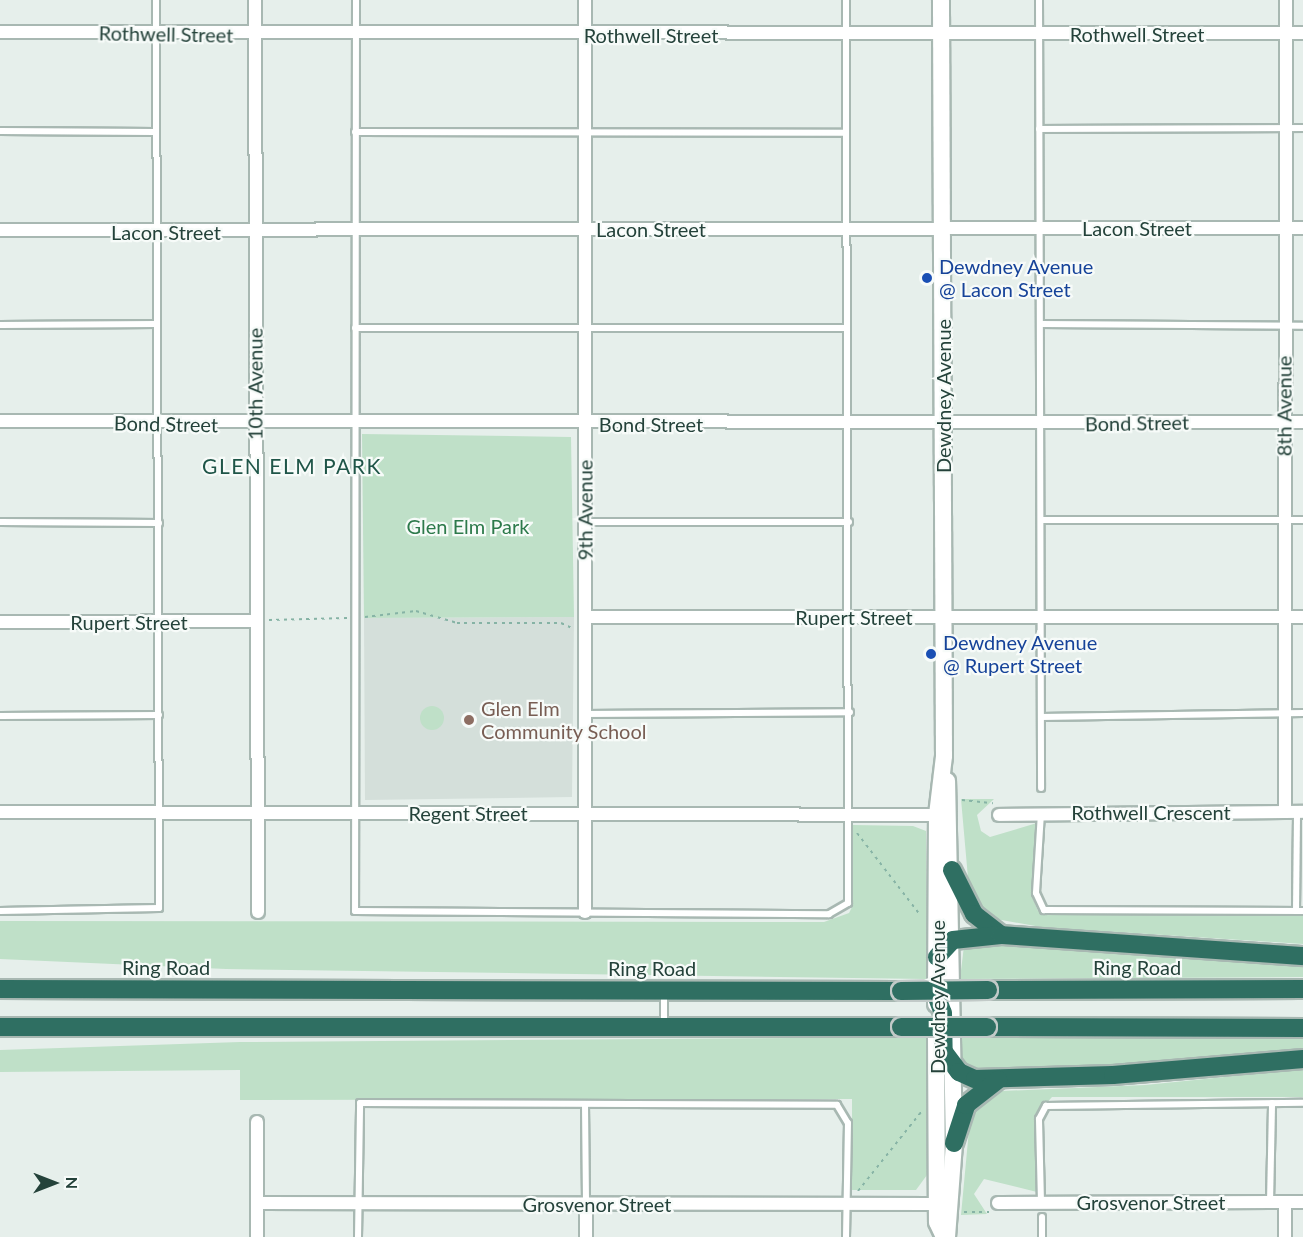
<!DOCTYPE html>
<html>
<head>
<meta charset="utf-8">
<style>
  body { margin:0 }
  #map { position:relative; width:1303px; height:1237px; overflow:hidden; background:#e6efeb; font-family:Lato,sans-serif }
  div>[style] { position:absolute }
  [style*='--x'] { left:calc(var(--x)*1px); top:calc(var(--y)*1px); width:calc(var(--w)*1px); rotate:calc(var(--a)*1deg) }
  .built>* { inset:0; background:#d4dfda }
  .green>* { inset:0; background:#bfe0c8 }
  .round { border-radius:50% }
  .path>* { height:2px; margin-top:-1px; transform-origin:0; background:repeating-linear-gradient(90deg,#86b3a5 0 3px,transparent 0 7.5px) }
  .roads { filter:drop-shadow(2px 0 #a8b8b2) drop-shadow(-2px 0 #a8b8b2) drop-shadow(0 2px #a8b8b2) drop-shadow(0 -2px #a8b8b2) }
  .lane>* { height:6px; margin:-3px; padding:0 3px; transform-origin:3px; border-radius:3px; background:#fff }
  .street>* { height:12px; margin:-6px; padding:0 6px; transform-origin:6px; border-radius:6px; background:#fff }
  .secondary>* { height:16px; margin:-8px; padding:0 8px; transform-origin:8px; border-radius:8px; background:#fff }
  .highway>* { height:18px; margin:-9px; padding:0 9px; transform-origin:9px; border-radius:9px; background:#2f6f62 }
  .bridges { filter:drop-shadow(2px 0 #c2cac8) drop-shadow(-2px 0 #c2cac8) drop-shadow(0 2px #c2cac8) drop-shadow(0 -2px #c2cac8) }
  .highway-bridge>* { height:18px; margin:-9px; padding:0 9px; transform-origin:9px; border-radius:9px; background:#2f6f62 }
  .dots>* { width:16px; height:16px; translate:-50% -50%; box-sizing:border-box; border:3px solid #f7fbf9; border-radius:50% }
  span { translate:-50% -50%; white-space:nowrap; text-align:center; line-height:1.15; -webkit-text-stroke:4.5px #f7fbf9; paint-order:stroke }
  .street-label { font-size:20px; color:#24423a }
  .transit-label { font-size:20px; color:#164399 }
  .left { translate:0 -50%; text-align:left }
  .park-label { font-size:20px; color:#2d7a4b }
  .education-label { font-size:20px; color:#785e54 }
  .neighbourhood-label { font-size:21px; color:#1f5548; letter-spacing:1.5px }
  .north { position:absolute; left:24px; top:1153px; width:60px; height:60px; -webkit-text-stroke:4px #f7fbf9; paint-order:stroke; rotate:90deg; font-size:16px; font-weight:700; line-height:24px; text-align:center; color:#24423a }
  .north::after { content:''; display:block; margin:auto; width:21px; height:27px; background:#24423a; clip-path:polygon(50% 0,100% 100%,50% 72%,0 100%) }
</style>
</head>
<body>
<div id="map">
  <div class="built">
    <div style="clip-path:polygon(574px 617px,572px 797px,365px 800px,364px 618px)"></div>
  </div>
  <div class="green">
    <div style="clip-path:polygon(362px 434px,571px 437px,574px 617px,364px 618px)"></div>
    <div class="round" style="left:420px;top:706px;width:24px;height:24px"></div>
    <div style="clip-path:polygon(961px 799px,994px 799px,977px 815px,981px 831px,990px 837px,1037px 823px,1033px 899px,1038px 911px,1303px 915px,1303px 944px,1041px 927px,996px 919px,980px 908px,968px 878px)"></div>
    <div style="clip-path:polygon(853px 825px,913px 826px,926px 831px,926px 979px,226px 969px,0 959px,0 921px,824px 922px,849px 913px,853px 905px)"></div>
    <div style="clip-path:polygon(1048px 945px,1303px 963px,1303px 977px,960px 979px,964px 946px)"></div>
    <div style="clip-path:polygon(926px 1037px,927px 1175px,916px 1190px,852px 1190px,852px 1099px,240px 1100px,240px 1070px,0 1072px,0 1050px,240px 1042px)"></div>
    <div style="clip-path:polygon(960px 1037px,1303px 1038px,1303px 1052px,1186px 1064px,973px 1070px,961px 1059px)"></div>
    <div style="clip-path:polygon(1303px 1069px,1303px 1097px,1052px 1097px,1035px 1116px,1037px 1192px,984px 1179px,974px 1194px,987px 1214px,961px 1215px,970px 1119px,977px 1105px,1001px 1091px,1145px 1085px)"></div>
  </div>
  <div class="path">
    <div style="--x:365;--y:617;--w:51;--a:-6.7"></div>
    <div style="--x:416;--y:611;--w:43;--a:16.3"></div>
    <div style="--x:457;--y:623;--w:104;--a:0"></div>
    <div style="--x:561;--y:623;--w:14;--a:25"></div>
    <div style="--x:269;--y:620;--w:78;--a:-1.5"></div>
    <div style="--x:962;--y:800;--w:31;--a:6"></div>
    <div style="--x:857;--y:833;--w:105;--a:52.4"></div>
    <div style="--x:858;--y:1191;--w:101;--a:-51.4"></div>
    <div style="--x:964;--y:1212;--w:25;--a:0"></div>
  </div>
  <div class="roads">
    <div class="lane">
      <div style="--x:356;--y:0;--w:911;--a:90.06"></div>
      <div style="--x:355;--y:911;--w:474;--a:0.4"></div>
      <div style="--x:829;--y:914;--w:22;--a:-30"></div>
      <div style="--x:848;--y:903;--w:903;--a:-90.13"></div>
      <div style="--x:1039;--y:0;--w:788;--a:89.85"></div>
      <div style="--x:1039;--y:129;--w:264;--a:-0.2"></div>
      <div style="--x:0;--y:131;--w:154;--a:0.4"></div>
      <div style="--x:355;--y:132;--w:491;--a:0.1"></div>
      <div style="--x:1041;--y:324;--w:262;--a:0.4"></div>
      <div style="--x:0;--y:325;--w:156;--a:-0.4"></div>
      <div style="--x:355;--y:328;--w:491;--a:0"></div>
      <div style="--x:1042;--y:520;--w:261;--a:0"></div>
      <div style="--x:0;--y:522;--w:159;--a:0.4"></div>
      <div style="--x:585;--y:522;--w:264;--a:0"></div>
      <div style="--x:585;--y:714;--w:265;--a:-0.4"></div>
      <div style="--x:0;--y:716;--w:159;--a:-0.4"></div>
      <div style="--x:1041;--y:717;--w:262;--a:-0.9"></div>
      <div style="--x:1041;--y:813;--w:80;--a:93.6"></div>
      <div style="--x:1036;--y:893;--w:19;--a:65"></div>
      <div style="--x:1044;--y:910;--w:259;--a:0.2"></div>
      <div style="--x:0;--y:911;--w:159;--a:-1.1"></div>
      <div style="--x:159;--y:908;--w:908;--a:-90.19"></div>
      <div style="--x:1296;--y:911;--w:99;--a:-89.4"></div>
      <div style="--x:664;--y:994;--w:32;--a:90"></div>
      <div style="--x:585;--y:1105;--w:98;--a:89.4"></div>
      <div style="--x:1041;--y:1202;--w:83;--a:-91.4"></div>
      <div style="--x:1039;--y:1119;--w:15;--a:-62"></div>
      <div style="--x:1046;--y:1106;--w:257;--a:-0.7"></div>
      <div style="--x:1270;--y:1202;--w:99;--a:-88.8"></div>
      <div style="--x:1042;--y:1217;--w:20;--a:90"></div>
      <div style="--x:358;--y:1237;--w:134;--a:-89.1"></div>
      <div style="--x:360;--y:1103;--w:477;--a:0.2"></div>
      <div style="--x:837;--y:1105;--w:21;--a:59"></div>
      <div style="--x:848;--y:1123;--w:114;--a:91"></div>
    </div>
    <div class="street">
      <div style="--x:255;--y:0;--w:912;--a:89.81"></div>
      <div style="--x:585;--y:0;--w:912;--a:90"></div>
      <div style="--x:0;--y:32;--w:1303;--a:0.04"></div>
      <div style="--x:0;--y:230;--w:1303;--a:-0.09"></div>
      <div style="--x:0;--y:421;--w:1303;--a:0.04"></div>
      <div style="--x:585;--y:617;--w:718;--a:0"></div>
      <div style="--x:0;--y:622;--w:257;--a:-0.2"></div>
      <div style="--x:0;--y:812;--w:937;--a:0.18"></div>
      <div style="--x:1285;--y:812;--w:812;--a:-89.93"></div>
      <div style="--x:999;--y:815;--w:304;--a:-0.6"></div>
      <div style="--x:257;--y:1203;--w:680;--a:0.08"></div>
      <div style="--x:998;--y:1203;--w:305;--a:-0.2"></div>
      <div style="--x:257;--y:1237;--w:115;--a:-90"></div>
      <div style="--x:586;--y:1237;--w:32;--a:-90"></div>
      <div style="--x:1285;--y:1237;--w:35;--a:-90"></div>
    </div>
    <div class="secondary">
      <div style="--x:936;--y:1004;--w:189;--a:-89.7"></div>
      <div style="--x:937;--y:815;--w:59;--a:-83.2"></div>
      <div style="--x:944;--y:756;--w:756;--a:-90.23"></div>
      <div style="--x:936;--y:1035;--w:187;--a:89.7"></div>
      <div style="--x:937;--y:1222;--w:17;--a:65"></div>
      <div style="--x:947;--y:1237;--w:94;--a:-85.7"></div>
      <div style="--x:954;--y:1143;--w:362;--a:-91.1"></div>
    </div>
    <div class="highway">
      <div style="--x:952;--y:870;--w:49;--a:63.4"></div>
      <div style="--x:974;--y:914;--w:34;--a:38"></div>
      <div style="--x:937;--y:957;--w:23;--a:-47"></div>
      <div style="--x:953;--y:940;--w:48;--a:-5.9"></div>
      <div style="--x:1001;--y:935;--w:303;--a:4"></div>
      <div style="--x:0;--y:989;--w:901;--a:0.13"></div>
      <div style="--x:988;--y:990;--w:315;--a:-0.2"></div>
      <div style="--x:936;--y:995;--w:19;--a:69"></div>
      <div style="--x:943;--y:1013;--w:39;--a:89"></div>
      <div style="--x:944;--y:1052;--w:25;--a:53"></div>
      <div style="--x:959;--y:1072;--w:17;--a:24"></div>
      <div style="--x:975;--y:1079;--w:138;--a:-1.7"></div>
      <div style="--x:1113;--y:1075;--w:191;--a:-4.8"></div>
      <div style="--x:0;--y:1027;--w:901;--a:0"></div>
      <div style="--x:987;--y:1027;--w:316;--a:0.2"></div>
      <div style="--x:954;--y:1143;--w:40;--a:-72"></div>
      <div style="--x:966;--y:1105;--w:41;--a:-38"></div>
    </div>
  </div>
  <div class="bridges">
    <div class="highway-bridge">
      <div style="--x:901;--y:991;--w:87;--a:-0.7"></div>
      <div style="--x:901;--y:1027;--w:86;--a:0"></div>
    </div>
  </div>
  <div class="dots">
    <div style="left:927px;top:278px;background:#1a4fb4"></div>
    <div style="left:931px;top:654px;background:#1a4fb4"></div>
    <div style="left:469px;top:720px;background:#8d6e63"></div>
  </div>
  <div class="street-label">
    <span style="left:166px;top:34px;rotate:1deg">Rothwell Street</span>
    <span style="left:1137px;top:34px">Rothwell Street</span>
    <span style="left:651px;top:35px">Rothwell Street</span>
    <span style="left:1137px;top:228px">Lacon Street</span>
    <span style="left:651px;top:229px">Lacon Street</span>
    <span style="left:166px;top:232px">Lacon Street</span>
    <span style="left:255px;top:384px;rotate:-90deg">10th Avenue</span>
    <span style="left:943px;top:396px;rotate:-90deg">Dewdney Avenue</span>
    <span style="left:1284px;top:406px;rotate:-90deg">8th Avenue</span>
    <span style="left:1137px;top:423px;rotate:-1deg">Bond Street</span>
    <span style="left:166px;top:424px;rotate:1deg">Bond Street</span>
    <span style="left:651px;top:424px">Bond Street</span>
    <span style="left:585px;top:510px;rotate:-90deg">9th Avenue</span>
    <span style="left:854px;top:617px">Rupert Street</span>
    <span style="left:129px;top:622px">Rupert Street</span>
    <span style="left:1151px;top:812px">Rothwell Crescent</span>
    <span style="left:468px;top:813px">Regent Street</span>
    <span style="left:166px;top:967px">Ring Road</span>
    <span style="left:1137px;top:967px">Ring Road</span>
    <span style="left:652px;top:968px">Ring Road</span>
    <span style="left:937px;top:997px;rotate:-90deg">Dewdney Avenue</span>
    <span style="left:1151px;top:1202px">Grosvenor Street</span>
    <span style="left:597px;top:1204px">Grosvenor Street</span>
  </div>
  <div class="transit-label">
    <span class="left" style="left:939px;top:278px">Dewdney Avenue<br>@ Lacon Street</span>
    <span class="left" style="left:943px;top:654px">Dewdney Avenue<br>@ Rupert Street</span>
  </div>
  <div class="park-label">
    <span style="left:468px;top:526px">Glen Elm Park</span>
  </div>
  <div class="education-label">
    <span class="left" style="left:481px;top:720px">Glen Elm<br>Community School</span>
  </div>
  <div class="neighbourhood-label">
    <span style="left:292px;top:466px">GLEN ELM PARK</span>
  </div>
  <div class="north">N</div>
</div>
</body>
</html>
